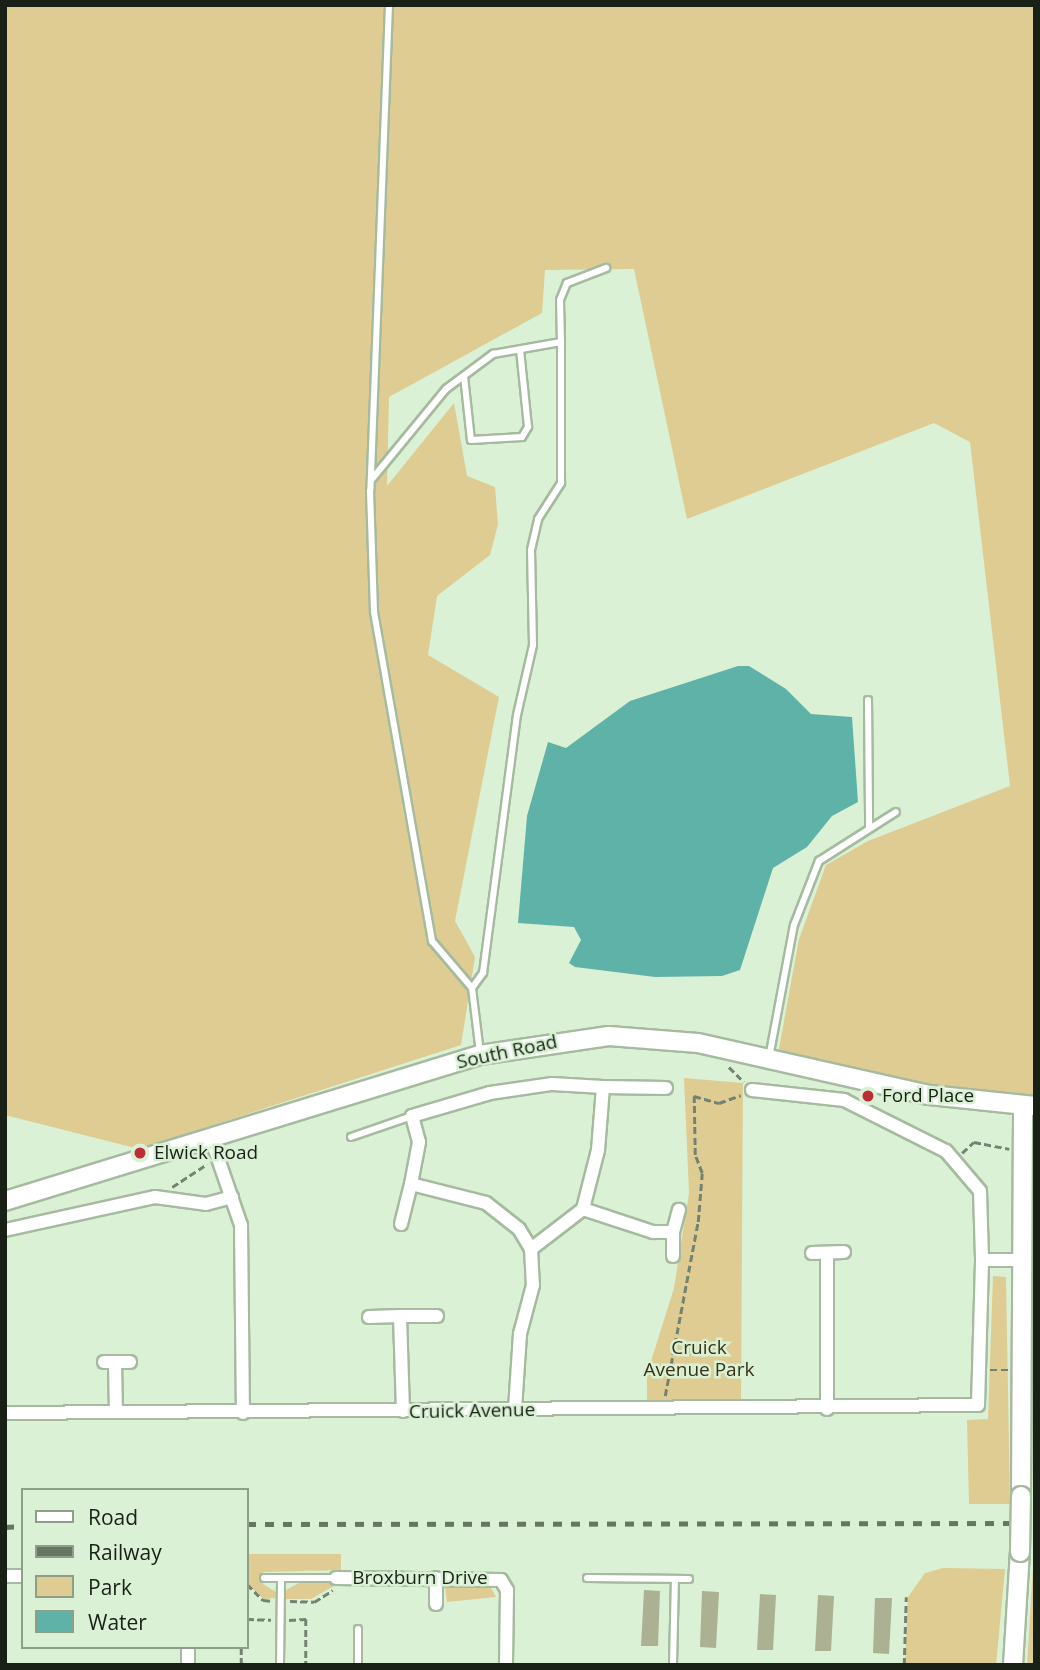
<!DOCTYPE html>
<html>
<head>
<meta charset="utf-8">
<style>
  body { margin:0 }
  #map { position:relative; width:1040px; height:1670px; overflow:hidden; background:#daf1d5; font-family:"Open Sans",sans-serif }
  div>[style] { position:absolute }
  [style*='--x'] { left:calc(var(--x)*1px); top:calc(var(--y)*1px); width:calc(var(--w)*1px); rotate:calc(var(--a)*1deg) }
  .green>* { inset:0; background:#decc92 }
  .water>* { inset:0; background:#5fb2a8 }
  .building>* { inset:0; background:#abb192 }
  .path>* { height:2.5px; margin-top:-1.25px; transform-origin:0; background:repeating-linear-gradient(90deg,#748371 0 7px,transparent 0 10.5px) }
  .roads { filter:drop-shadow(2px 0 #a5ba9f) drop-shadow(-2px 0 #a5ba9f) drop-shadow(0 2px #a5ba9f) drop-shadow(0 -2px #a5ba9f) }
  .lane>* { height:6px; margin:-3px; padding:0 3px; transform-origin:3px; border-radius:3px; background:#fff }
  .street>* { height:12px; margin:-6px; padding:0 6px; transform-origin:6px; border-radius:6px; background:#fff }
  .secondary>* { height:18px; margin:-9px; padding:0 9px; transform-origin:9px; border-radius:9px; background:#fff }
  .rail>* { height:4.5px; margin-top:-2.25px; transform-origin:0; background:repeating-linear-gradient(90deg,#677563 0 9px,transparent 0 18px) }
  .bridges { filter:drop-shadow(2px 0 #a5ba9f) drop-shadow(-2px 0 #a5ba9f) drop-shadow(0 2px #a5ba9f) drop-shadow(0 -2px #a5ba9f) }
  .secondary-bridge>* { height:18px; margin:-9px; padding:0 9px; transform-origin:9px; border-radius:9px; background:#fff }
  .dots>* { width:19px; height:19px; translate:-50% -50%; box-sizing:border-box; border:4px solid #daf1d5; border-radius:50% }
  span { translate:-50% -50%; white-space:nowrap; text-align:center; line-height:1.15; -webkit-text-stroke:5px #daf1d5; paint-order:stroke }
  .street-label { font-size:19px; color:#192117 }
  .poi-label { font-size:19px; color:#192117 }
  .left { translate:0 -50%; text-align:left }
  .park-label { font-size:19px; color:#393115 }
  .frame { position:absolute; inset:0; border:7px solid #192117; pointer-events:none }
  .legend { position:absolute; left:21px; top:1488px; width:228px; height:161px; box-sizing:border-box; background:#daf1d5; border:2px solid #8d9e89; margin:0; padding:9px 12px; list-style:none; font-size:21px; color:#192117 }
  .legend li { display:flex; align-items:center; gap:14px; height:35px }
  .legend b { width:35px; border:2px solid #8d9e89 }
</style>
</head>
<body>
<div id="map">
  <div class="green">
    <div style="clip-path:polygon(5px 5px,1035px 5px,1035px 1098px,925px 1086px,778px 1054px,799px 939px,826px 865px,868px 841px,1010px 786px,970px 442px,934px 423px,687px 519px,634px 269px,545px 270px,542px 313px,389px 397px,387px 486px,454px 403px,467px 476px,495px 487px,498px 524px,490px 555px,437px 596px,428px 655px,499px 697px,455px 921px,475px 957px,461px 1045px,139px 1149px,5px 1115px)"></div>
    <div style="clip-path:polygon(684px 1078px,743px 1083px,741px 1401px,647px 1401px,647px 1374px,674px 1288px,689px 1193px)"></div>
    <div style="clip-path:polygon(993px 1276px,1006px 1277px,1010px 1504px,969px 1504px,967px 1420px,988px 1419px)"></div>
    <div style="clip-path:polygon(1034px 1552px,1035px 1665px,1027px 1665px)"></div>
    <div style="clip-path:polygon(247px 1554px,341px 1554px,341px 1570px,263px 1572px,263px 1584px,276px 1592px,276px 1598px,264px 1599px,247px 1584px)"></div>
    <div style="clip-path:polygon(943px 1568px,1005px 1569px,996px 1665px,905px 1665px,908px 1597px,925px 1573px)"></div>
    <div style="clip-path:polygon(299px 1583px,339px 1583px,311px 1599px,286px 1599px,286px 1590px)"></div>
    <div style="clip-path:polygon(452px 1586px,491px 1588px,496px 1597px,447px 1602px,445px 1588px)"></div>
  </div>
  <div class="water">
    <div style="clip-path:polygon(738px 666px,749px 666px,786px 689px,811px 714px,852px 717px,858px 802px,832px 816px,807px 847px,773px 868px,740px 970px,722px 976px,655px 977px,575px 967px,569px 963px,581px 940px,574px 927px,518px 923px,527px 816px,548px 742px,566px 748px,630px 701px)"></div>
  </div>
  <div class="building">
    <div style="clip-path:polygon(644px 1590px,660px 1591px,658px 1646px,641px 1646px)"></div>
    <div style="clip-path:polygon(702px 1591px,719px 1592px,716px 1648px,700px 1647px)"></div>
    <div style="clip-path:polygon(760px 1594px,776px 1595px,773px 1650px,757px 1650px)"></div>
    <div style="clip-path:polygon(818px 1595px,834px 1596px,831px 1651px,815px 1651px)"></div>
    <div style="clip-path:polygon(875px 1598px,892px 1598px,889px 1654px,873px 1653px)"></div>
  </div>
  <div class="path">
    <div style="--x:729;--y:1067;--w:21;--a:45"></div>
    <div style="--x:962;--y:1153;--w:16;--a:-43"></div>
    <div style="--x:974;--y:1142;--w:36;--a:11"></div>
    <div style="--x:172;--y:1187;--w:42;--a:-33.3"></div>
    <div style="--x:990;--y:1370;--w:18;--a:0"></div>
    <div style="--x:665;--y:1396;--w:177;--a:-79.3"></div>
    <div style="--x:698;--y:1222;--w:49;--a:-85.3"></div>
    <div style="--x:702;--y:1173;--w:19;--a:-111"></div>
    <div style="--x:695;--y:1155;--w:59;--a:-91"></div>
    <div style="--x:694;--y:1096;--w:26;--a:16"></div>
    <div style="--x:719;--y:1103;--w:23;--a:-20"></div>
    <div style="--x:247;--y:1584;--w:23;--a:45"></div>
    <div style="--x:263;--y:1600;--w:10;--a:6"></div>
    <div style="--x:290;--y:1601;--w:24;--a:2"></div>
    <div style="--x:314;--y:1602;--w:22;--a:-32"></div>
    <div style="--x:247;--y:1619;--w:24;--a:2"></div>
    <div style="--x:289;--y:1620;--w:17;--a:-3"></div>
    <div style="--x:306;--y:1619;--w:46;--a:90"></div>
    <div style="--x:241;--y:1665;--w:18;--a:-90"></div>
    <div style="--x:904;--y:1665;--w:68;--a:-88.3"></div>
  </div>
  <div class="roads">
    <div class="lane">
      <div style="--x:389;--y:5;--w:486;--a:92.2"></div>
      <div style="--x:370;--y:491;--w:121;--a:88.1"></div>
      <div style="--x:374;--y:612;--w:334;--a:80"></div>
      <div style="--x:432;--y:941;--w:62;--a:49.6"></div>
      <div style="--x:472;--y:988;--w:65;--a:83"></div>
      <div style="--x:464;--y:376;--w:64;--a:83.8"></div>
      <div style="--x:471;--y:440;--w:51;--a:-3.4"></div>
      <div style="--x:522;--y:437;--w:12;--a:-59"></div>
      <div style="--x:528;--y:427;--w:78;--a:-95.9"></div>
      <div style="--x:372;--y:479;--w:117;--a:-50.6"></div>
      <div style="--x:446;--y:389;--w:59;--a:-36.7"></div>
      <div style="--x:493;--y:354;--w:69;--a:-10"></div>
      <div style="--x:561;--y:342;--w:42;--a:-91.4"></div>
      <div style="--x:560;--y:300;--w:18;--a:-68"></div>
      <div style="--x:567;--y:283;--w:42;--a:-21"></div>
      <div style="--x:868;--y:700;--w:127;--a:89.5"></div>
      <div style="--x:472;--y:988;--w:19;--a:-54"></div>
      <div style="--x:483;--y:973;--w:260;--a:-82.5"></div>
      <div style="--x:517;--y:715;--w:72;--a:-77.1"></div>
      <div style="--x:533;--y:645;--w:95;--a:-91.2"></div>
      <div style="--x:531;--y:550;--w:32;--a:-77"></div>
      <div style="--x:538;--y:519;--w:43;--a:-57.4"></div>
      <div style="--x:561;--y:483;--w:141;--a:-90"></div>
      <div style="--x:769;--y:1058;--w:135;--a:-79.4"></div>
      <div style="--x:794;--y:925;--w:69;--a:-68.7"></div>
      <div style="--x:819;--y:861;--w:91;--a:-32.5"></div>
      <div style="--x:351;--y:1137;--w:65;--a:-19"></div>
      <div style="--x:264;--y:1578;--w:72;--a:0"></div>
      <div style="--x:587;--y:1578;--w:102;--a:0.6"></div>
      <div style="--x:358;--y:1629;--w:36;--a:90"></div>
      <div style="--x:280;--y:1665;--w:87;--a:-89.3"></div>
      <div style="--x:673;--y:1665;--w:86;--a:-88.7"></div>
    </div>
    <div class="street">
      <div style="--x:603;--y:1087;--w:63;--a:0.9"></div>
      <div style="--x:752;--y:1090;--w:93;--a:6.2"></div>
      <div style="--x:844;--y:1100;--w:114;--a:26.6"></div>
      <div style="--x:946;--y:1151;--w:52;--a:49.6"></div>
      <div style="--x:980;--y:1191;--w:69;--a:88.3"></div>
      <div style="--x:982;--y:1260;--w:36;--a:0"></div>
      <div style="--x:212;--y:1141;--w:89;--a:71"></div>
      <div style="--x:241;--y:1225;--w:188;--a:89.4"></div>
      <div style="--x:411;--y:1184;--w:43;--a:-79.2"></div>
      <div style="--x:419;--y:1142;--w:27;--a:-105"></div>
      <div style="--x:412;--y:1116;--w:81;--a:-16.4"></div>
      <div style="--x:490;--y:1093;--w:63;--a:-8.3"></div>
      <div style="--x:552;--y:1084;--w:51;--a:3.4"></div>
      <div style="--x:603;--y:1087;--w:63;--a:94.5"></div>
      <div style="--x:598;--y:1150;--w:61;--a:104.3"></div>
      <div style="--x:583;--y:1209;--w:66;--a:142.4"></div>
      <div style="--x:531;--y:1249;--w:36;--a:87"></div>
      <div style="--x:533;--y:1285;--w:51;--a:104.9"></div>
      <div style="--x:520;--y:1334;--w:76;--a:93.8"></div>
      <div style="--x:583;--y:1209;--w:74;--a:18.2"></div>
      <div style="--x:653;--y:1232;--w:20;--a:0"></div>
      <div style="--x:673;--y:1232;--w:23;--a:-75"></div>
      <div style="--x:401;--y:1224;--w:41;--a:-76"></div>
      <div style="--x:411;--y:1184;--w:77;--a:14.2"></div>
      <div style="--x:486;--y:1203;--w:42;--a:38.2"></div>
      <div style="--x:519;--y:1229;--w:23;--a:59"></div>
      <div style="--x:5;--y:1230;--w:154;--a:-12.4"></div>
      <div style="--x:155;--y:1197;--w:51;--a:7.8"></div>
      <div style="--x:206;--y:1204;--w:27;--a:-15"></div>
      <div style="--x:673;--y:1232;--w:24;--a:90"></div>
      <div style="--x:812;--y:1253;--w:32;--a:-2"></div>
      <div style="--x:400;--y:1316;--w:37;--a:0"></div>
      <div style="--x:369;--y:1317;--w:31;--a:-2"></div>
      <div style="--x:400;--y:1316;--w:95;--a:88.2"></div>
      <div style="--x:104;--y:1362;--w:26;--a:0"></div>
      <div style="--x:115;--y:1362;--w:50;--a:88.9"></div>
      <div style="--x:827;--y:1409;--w:156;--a:-90"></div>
      <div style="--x:5;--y:1413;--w:973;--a:-0.47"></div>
      <div style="--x:978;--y:1405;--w:145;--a:-88.4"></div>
      <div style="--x:5;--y:1576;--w:18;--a:0"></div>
      <div style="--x:336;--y:1578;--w:165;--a:0.7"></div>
      <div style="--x:501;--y:1580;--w:12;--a:59"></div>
      <div style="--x:507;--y:1590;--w:75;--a:90.8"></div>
      <div style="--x:436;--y:1604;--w:26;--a:-90"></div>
      <div style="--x:188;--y:1665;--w:18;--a:-90"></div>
    </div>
    <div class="secondary">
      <div style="--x:5;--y:1201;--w:497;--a:-17.1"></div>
      <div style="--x:480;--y:1055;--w:130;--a:-8.4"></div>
      <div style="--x:609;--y:1036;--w:89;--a:4.5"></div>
      <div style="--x:698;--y:1043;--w:237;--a:12.7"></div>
      <div style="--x:929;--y:1095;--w:107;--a:5.9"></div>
      <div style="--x:1021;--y:1496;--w:391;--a:-89.7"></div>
      <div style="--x:1013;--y:1665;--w:113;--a:-86.5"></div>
    </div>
  </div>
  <div class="rail">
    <div style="--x:247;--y:1524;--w:788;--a:-0.07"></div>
    <div style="--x:5;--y:1527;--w:18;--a:-3"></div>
  </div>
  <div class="bridges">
    <div class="secondary-bridge">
      <div style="--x:1020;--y:1552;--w:56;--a:-89"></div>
    </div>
  </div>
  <div class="dots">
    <div style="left:868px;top:1096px;background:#bd2d35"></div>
    <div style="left:140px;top:1153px;background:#bd2d35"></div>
  </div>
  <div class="street-label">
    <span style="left:507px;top:1052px;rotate:-12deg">South Road</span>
    <span style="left:472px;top:1411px;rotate:-1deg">Cruick Avenue</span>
    <span style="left:420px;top:1578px">Broxburn Drive</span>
  </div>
  <div class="poi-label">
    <span class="left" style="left:882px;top:1096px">Ford Place</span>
    <span class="left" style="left:154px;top:1153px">Elwick Road</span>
  </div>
  <div class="park-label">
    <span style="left:699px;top:1359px">Cruick<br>Avenue Park</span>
  </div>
  <div class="frame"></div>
  <ul class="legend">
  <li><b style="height:9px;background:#fff"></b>Road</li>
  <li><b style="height:9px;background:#677563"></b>Railway</li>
  <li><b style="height:19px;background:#decc92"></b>Park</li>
  <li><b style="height:19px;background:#5fb2a8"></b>Water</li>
  </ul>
</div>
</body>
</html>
